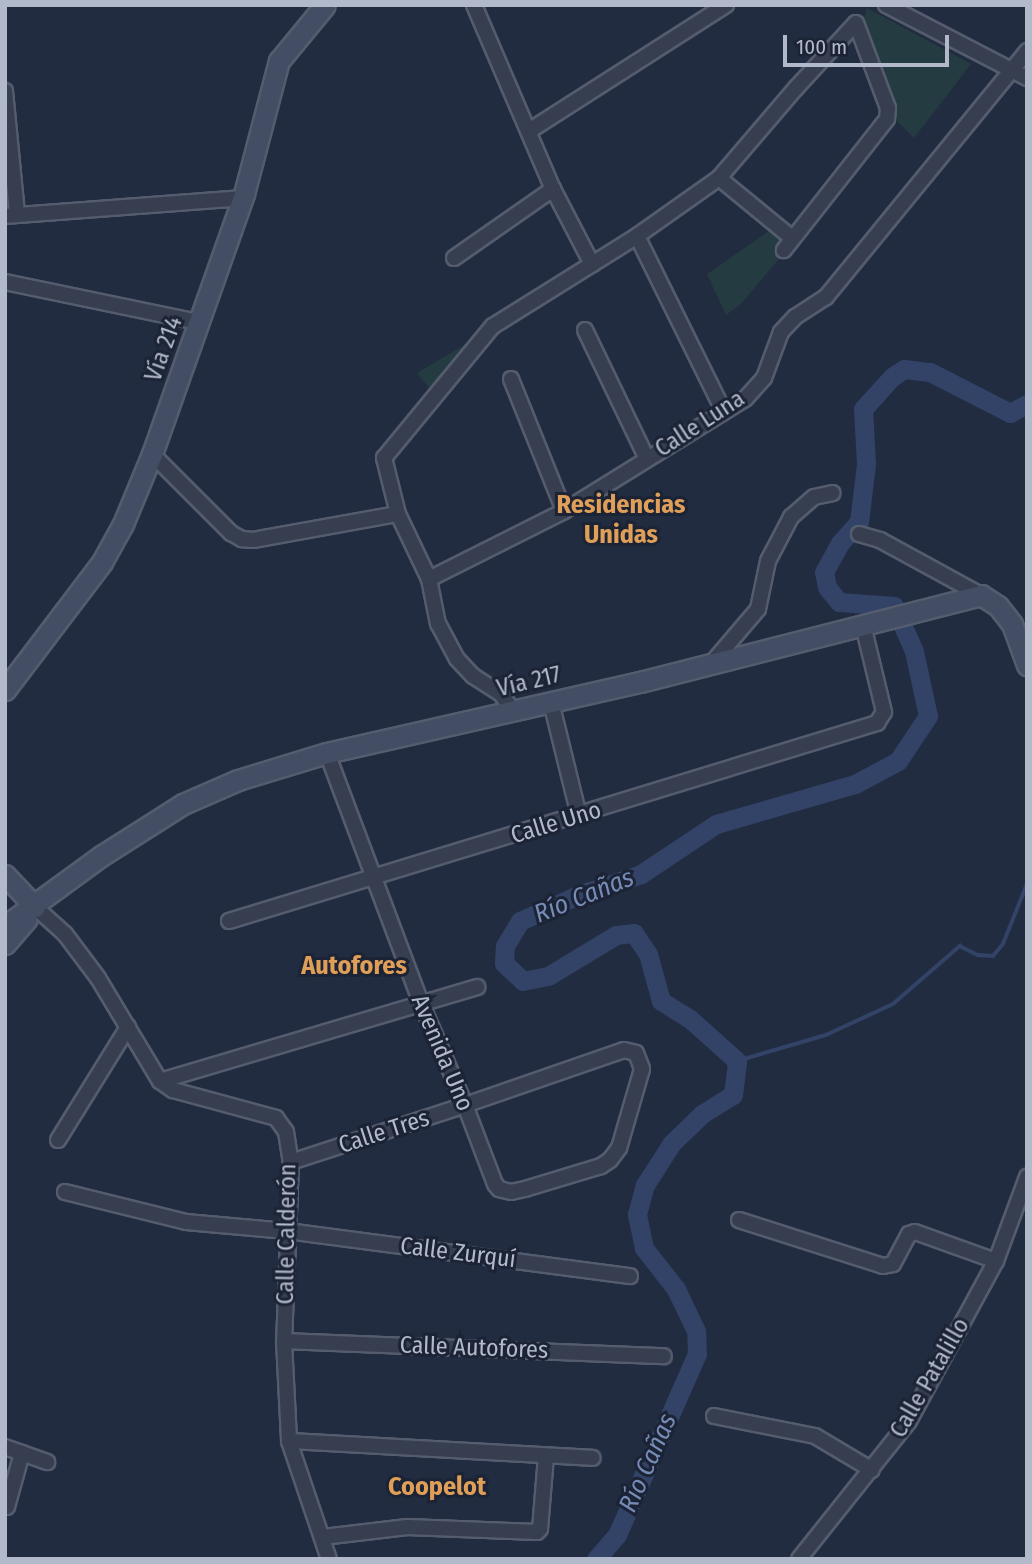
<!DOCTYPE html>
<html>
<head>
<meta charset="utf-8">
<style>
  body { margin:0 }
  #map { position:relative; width:1032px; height:1564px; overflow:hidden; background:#222c40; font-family:"Fira Sans Condensed",sans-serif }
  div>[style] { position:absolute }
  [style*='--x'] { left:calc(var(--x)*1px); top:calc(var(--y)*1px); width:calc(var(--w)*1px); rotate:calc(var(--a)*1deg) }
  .green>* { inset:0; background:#243b41 }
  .stream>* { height:3.5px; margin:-1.75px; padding:0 1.75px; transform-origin:1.75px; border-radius:1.75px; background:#324367 }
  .river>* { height:19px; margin:-9.5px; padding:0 9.5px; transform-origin:9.5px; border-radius:9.5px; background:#324367 }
  .roads { filter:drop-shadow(2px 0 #545c6e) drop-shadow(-2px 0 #545c6e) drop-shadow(0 2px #545c6e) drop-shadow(0 -2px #545c6e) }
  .minor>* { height:14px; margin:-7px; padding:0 7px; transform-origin:7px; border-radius:7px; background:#363e50 }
  .secondary>* { height:19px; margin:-9.5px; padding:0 9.5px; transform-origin:9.5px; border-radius:9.5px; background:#434d64 }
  span { translate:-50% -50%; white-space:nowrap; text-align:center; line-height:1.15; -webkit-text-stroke:6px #1b2335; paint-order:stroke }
  .street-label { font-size:24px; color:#b2b9cb }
  .neighbourhood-label { font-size:26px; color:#e09f58; font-weight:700 }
  .water-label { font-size:26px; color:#768cb6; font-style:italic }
  .frame { position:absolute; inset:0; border:7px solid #b2b9cb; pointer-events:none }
  .scale { position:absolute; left:783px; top:35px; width:166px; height:32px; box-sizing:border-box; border:4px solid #b2b9cb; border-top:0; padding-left:9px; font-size:21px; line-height:24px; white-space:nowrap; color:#b2b9cb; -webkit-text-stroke:5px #1b2335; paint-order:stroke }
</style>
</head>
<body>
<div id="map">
  <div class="green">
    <div style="clip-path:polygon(867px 8px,971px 64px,914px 138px,895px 119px,862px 25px)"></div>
    <div style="clip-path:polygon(772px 229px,786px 239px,784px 253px,741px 304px,726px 315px,707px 274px)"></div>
    <div style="clip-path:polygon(486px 332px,433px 393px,417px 373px)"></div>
  </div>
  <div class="stream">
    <div style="--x:737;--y:1061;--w:93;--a:-16.3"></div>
    <div style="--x:826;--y:1035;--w:74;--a:-24.8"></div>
    <div style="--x:893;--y:1004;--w:89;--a:-40.9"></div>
    <div style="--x:960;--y:946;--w:20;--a:27"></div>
    <div style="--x:978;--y:955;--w:15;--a:4"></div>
    <div style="--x:993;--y:956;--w:16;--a:-50"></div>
    <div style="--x:1003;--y:944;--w:65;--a:-68.2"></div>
  </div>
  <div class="river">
    <div style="--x:596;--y:1559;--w:32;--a:-49"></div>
    <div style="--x:617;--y:1535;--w:198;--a:-66.2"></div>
    <div style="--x:697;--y:1354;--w:23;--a:-92"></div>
    <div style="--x:696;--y:1331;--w:47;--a:-115.5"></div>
    <div style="--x:676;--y:1289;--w:52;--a:-128"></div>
    <div style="--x:644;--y:1248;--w:35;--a:-102"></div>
    <div style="--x:637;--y:1214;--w:30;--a:-75"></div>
    <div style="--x:645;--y:1185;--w:50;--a:-57.3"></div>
    <div style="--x:672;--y:1143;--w:42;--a:-44"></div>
    <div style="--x:702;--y:1114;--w:36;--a:-32"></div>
    <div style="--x:733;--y:1095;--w:34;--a:-83"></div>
    <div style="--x:737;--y:1061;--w:63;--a:-138.2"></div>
    <div style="--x:690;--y:1019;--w:34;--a:-148"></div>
    <div style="--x:661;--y:1001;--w:49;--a:-105.5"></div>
    <div style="--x:648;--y:954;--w:25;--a:-124"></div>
    <div style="--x:634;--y:933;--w:18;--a:174"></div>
    <div style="--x:616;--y:935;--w:79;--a:148.9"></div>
    <div style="--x:548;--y:976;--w:25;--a:169"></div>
    <div style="--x:523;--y:981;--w:26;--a:-137"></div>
    <div style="--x:504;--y:963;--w:17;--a:-87"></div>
    <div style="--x:505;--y:946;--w:29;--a:-59"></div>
    <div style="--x:520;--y:921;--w:64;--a:-24.1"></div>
    <div style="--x:578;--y:895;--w:66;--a:-18.4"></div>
    <div style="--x:641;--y:874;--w:90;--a:-33.7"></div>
    <div style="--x:716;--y:824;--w:145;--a:-16.1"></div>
    <div style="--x:855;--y:784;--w:49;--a:-28.1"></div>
    <div style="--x:898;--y:761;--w:54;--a:-56.3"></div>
    <div style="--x:928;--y:716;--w:66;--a:-102.2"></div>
    <div style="--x:914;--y:651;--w:49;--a:-114"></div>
    <div style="--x:894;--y:606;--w:55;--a:-175.8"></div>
    <div style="--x:839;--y:602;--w:19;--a:-129"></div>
    <div style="--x:827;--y:587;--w:15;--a:-101"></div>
    <div style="--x:824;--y:572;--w:33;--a:-61"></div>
    <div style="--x:840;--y:543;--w:28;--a:-48"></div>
    <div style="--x:859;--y:522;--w:58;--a:-83.1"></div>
    <div style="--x:866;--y:464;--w:55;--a:-93.1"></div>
    <div style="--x:863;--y:409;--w:43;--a:-47.8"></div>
    <div style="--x:892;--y:377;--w:14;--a:-34"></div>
    <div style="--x:904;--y:369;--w:26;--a:7"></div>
    <div style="--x:930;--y:372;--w:90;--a:27.1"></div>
    <div style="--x:1010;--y:413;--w:19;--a:-28"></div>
  </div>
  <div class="roads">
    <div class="minor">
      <div style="--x:474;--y:5;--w:200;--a:66.8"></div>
      <div style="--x:553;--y:189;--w:85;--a:62.5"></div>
      <div style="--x:886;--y:5;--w:159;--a:27.4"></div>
      <div style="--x:5;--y:91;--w:124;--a:84.4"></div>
      <div style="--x:529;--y:131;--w:234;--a:-32.6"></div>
      <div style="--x:719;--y:178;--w:94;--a:39.4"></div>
      <div style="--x:5;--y:216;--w:239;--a:-4.3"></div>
      <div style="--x:637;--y:236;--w:196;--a:63.7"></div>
      <div style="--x:454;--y:258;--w:121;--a:-34.9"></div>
      <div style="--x:5;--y:282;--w:198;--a:11.7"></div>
      <div style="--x:585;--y:330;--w:143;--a:64.3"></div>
      <div style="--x:511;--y:379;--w:142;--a:68.1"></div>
      <div style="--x:152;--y:454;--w:112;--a:45"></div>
      <div style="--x:231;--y:533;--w:13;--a:29"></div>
      <div style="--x:242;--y:539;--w:11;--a:5"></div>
      <div style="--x:253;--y:540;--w:147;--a:-10.2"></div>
      <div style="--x:859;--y:534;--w:22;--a:16"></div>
      <div style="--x:880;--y:540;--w:115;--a:28.6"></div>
      <div style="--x:429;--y:579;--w:151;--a:-26.7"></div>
      <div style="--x:564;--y:511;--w:214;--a:-31.8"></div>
      <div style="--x:746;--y:398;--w:27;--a:-48"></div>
      <div style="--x:764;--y:378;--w:49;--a:-69.7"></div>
      <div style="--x:781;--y:332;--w:21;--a:-47"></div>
      <div style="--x:795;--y:317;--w:37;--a:-33"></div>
      <div style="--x:826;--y:297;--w:318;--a:-50.7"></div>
      <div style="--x:712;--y:663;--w:71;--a:-49.6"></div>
      <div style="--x:758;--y:609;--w:49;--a:-78.2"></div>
      <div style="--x:768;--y:561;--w:50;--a:-62.4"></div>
      <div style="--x:791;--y:517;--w:30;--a:-41"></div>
      <div style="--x:814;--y:497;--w:19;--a:-12"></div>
      <div style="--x:551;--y:702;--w:117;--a:76.2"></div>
      <div style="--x:513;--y:711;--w:21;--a:-125"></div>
      <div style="--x:501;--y:694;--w:33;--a:-147"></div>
      <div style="--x:473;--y:676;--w:23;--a:-133"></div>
      <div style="--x:457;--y:659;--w:40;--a:-118"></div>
      <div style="--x:438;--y:624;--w:46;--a:-101.3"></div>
      <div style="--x:429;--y:579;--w:72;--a:-115.5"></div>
      <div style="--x:398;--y:514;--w:58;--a:-104"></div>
      <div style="--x:384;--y:458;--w:171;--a:-50.5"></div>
      <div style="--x:493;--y:326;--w:170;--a:-32"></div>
      <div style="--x:637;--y:236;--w:100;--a:-35.3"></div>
      <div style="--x:719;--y:178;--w:118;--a:-49.5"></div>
      <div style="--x:796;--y:88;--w:88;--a:-47.3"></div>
      <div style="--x:856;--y:23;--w:91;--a:69.4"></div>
      <div style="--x:888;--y:108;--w:11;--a:95"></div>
      <div style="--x:887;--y:119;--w:167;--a:128.2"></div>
      <div style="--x:35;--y:907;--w:40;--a:42"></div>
      <div style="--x:65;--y:934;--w:55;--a:53.1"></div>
      <div style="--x:98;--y:978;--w:120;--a:59"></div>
      <div style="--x:160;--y:1081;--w:16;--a:35"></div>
      <div style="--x:173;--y:1090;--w:107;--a:15.2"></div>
      <div style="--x:276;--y:1118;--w:17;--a:54"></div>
      <div style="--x:286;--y:1132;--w:30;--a:81"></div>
      <div style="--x:291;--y:1162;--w:179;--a:92.2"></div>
      <div style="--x:284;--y:1341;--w:100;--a:87.1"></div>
      <div style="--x:289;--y:1441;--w:125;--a:71.3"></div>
      <div style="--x:229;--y:921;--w:678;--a:-16.99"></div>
      <div style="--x:877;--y:723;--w:13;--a:-58"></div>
      <div style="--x:884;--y:712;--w:89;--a:-103.6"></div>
      <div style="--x:160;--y:1081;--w:331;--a:-16.5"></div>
      <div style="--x:58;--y:1140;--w:133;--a:-58.2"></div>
      <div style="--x:291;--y:1162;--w:183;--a:-18.1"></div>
      <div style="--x:465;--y:1105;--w:168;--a:-19.1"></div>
      <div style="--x:624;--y:1050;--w:12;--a:14"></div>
      <div style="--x:636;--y:1053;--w:17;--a:69"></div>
      <div style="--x:642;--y:1069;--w:82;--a:106.2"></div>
      <div style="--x:619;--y:1148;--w:15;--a:127"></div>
      <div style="--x:610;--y:1160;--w:11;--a:146"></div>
      <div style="--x:601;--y:1166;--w:79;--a:163.2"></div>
      <div style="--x:525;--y:1189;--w:14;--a:168"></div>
      <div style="--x:511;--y:1192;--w:12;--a:-166"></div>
      <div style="--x:499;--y:1189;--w:6;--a:-129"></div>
      <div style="--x:495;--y:1184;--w:85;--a:-110.8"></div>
      <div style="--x:465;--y:1105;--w:111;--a:-113.3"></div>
      <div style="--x:421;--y:1003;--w:267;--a:-110.6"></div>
      <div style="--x:65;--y:1192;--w:125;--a:13.9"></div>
      <div style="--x:186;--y:1222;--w:101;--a:5.1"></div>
      <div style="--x:287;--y:1231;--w:346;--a:7.5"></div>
      <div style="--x:739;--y:1220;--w:151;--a:17.7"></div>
      <div style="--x:883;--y:1266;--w:10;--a:-11"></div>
      <div style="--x:893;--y:1264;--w:34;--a:-62"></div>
      <div style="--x:909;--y:1234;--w:6;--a:-18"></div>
      <div style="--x:915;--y:1232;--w:86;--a:19.7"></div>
      <div style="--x:284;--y:1341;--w:380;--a:2.3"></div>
      <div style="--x:714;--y:1416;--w:103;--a:11.2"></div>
      <div style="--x:815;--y:1436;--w:66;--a:30.8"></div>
      <div style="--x:289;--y:1441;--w:304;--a:3.2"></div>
      <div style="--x:5;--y:1447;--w:45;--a:19.7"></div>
      <div style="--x:7;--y:1507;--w:56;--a:-74.5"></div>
      <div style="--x:323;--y:1537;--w:85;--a:-6.8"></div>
      <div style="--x:407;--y:1527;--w:130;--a:2.2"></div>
      <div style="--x:537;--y:1532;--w:4;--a:-45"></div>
      <div style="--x:540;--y:1529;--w:73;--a:-85.3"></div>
      <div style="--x:799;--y:1559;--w:176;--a:-51.4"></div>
      <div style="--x:909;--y:1421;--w:182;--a:-61.5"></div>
      <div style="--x:996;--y:1261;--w:90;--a:-69.7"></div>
    </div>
    <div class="secondary">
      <div style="--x:5;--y:690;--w:161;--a:-52.8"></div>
      <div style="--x:102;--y:562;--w:43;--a:-61.1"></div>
      <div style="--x:123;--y:524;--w:76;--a:-67.5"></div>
      <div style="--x:152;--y:454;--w:276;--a:-70.5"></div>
      <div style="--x:244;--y:194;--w:138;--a:-75.3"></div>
      <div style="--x:279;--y:61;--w:72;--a:-50.6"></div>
      <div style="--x:5;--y:875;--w:44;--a:46.8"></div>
      <div style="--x:5;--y:926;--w:119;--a:-36.1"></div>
      <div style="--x:101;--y:856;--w:97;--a:-32.4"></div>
      <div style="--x:183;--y:804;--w:60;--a:-23.6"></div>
      <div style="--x:238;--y:780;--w:93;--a:-16.9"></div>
      <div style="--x:327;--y:753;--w:321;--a:-12.8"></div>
      <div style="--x:640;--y:682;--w:352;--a:-14.3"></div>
      <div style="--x:981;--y:595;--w:20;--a:33"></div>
      <div style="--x:998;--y:606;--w:23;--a:52"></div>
      <div style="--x:1012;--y:624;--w:44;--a:69.9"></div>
      <div style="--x:5;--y:944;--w:33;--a:-49"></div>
    </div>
  </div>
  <div class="street-label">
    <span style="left:164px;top:349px;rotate:-70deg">Vía 214</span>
    <span style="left:700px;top:424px;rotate:-33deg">Calle Luna</span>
    <span style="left:529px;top:682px;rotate:-13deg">Vía 217</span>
    <span style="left:556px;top:823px;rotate:-17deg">Calle Uno</span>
    <span style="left:442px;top:1053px;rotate:67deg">Avenida Uno</span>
    <span style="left:384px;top:1132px;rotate:-18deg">Calle Tres</span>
    <span style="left:287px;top:1234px;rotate:-89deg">Calle Calderón</span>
    <span style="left:458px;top:1253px;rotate:7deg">Calle Zurquí</span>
    <span style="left:474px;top:1348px;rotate:2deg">Calle Autofores</span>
    <span style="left:930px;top:1378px;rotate:-60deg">Calle Patalillo</span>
  </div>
  <div class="neighbourhood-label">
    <span style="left:621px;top:520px">Residencias<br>Unidas</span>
    <span style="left:354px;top:966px">Autofores</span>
    <span style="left:437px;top:1487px">Coopelot</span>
  </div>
  <div class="water-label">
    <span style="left:584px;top:896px;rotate:-22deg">Río Cañas</span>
    <span style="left:648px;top:1463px;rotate:-66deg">Río Cañas</span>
  </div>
  <div class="frame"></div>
  <div class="scale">100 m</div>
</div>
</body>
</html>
